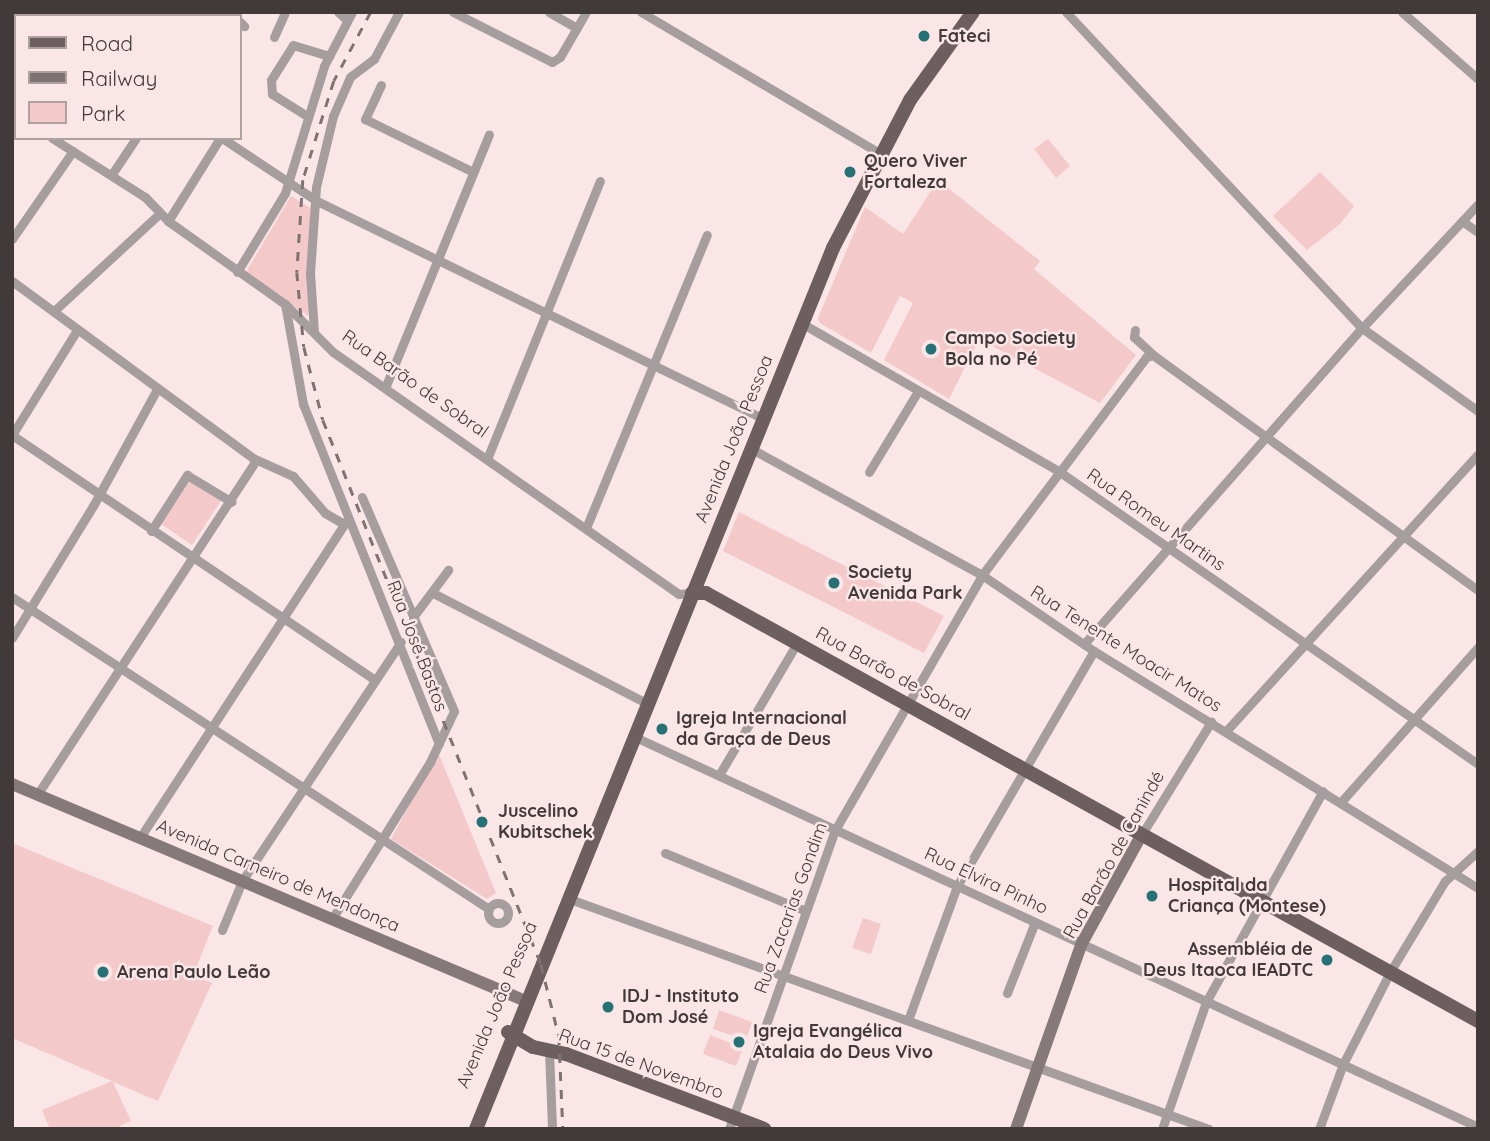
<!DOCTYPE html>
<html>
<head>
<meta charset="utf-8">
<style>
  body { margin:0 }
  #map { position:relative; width:1490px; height:1141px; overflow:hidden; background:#fae6e6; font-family:Quicksand,sans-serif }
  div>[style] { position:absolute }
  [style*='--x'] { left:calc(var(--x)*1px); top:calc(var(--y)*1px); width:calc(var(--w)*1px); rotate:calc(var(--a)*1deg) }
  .green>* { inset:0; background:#f3c9ca }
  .minor>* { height:9px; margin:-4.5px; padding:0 4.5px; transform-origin:4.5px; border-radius:4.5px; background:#a69e9e }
  .minor>.ring { margin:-4.5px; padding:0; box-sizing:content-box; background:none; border:9px solid #a69e9e; border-radius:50% }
  .secondary>* { height:12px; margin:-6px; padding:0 6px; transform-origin:6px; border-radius:6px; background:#857979 }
  .primary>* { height:14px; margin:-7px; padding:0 7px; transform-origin:7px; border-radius:7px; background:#6d5e5f }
  .rail>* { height:2.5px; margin-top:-1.25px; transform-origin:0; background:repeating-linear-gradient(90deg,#7e7272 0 9px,transparent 0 18px) }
  .dots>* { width:19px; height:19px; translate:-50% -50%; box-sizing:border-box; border:4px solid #fae6e6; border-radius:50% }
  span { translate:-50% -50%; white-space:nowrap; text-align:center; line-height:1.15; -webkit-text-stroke:5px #fae6e6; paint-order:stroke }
  .poi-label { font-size:18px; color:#423a3a; font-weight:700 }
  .left { translate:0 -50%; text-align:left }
  .right { translate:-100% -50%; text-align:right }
  .street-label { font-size:18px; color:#423a3a }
  .frame { position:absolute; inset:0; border:14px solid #423a3a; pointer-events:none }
  .legend { position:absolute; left:14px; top:14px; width:228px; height:126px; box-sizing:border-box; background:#fae6e6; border:2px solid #b0a1a1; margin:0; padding:9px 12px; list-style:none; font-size:21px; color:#423a3a }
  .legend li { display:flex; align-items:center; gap:14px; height:35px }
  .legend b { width:35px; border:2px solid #b0a1a1 }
</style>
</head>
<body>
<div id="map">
  <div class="green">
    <div style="clip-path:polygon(1048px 139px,1070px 166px,1056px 178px,1034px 149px)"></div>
    <div style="clip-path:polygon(1320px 172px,1354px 206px,1340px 224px,1307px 250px,1273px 216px)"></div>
    <div style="clip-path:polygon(938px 180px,1040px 261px,1034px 269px,1136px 355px,1100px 403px,979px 339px,949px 399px,884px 360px,913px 303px,900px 296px,871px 353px,820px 323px,818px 318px,865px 207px,903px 234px)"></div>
    <div style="clip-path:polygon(291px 196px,312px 209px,308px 316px,246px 272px)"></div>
    <div style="clip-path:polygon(189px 480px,222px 499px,192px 545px,161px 524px)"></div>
    <div style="clip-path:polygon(739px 512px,944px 616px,924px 653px,723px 551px)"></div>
    <div style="clip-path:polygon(438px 752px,496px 893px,487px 899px,391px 839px)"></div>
    <div style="clip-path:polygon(12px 843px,213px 926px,193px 975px,212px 983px,158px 1101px,113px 1082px,131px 1121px,114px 1129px,50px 1129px,42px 1110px,112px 1081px,12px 1038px)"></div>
    <div style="clip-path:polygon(863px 918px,881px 924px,871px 954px,852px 948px)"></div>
    <div style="clip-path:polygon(719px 1010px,752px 1022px,746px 1040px,713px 1029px)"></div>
    <div style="clip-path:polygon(710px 1035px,743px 1048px,736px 1066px,703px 1054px)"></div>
  </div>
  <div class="minor">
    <div style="--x:39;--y:12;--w:6;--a:39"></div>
    <div style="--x:230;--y:12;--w:5;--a:53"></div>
    <div style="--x:338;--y:12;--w:12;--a:42"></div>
    <div style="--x:453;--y:12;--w:111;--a:26.8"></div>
    <div style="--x:552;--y:62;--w:9;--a:-32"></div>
    <div style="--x:560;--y:57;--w:52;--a:-60"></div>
    <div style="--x:549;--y:12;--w:32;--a:30"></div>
    <div style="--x:641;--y:12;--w:277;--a:30.6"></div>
    <div style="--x:1066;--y:12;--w:433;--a:46.9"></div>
    <div style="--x:1362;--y:328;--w:143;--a:35.6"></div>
    <div style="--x:1402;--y:12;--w:101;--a:41.4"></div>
    <div style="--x:51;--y:16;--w:4;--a:-63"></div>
    <div style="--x:240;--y:22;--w:6;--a:45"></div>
    <div style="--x:274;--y:37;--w:27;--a:-66"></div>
    <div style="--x:12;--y:80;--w:7;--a:-56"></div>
    <div style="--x:381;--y:85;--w:38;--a:115"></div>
    <div style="--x:365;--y:119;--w:120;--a:26.1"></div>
    <div style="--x:12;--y:114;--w:4;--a:27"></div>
    <div style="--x:307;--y:116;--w:41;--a:-147.8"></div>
    <div style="--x:272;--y:94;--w:14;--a:-94"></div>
    <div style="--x:271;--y:80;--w:41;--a:-57.8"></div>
    <div style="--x:293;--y:45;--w:38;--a:17"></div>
    <div style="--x:52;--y:138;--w:110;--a:32.4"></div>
    <div style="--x:145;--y:197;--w:33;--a:46"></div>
    <div style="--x:168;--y:221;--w:143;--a:35.4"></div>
    <div style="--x:285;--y:304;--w:68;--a:45"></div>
    <div style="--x:333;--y:352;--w:422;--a:35"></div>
    <div style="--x:679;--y:594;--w:13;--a:-4"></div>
    <div style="--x:222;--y:138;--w:114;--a:33.6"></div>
    <div style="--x:317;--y:201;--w:495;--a:26"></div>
    <div style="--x:112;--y:174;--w:43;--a:-56.3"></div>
    <div style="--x:168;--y:221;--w:98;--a:-57.9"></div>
    <div style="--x:1462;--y:221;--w:19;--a:35"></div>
    <div style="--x:12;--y:239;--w:107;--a:-55.3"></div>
    <div style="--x:237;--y:272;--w:92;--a:-58.7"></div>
    <div style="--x:285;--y:193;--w:133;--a:-72.9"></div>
    <div style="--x:324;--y:66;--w:61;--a:-62.6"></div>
    <div style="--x:12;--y:281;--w:299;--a:36.3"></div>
    <div style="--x:253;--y:458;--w:44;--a:24.2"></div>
    <div style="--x:293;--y:476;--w:49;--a:49.1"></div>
    <div style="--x:325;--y:513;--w:22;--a:30"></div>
    <div style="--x:285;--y:304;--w:102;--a:79.8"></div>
    <div style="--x:303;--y:404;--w:366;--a:68.2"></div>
    <div style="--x:55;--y:310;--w:143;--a:-42.7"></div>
    <div style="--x:803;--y:324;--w:297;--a:29.9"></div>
    <div style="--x:1060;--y:472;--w:510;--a:34.94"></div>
    <div style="--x:1135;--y:330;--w:7;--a:98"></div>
    <div style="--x:1134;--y:337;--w:26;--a:43"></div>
    <div style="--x:314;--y:332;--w:59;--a:-93.9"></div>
    <div style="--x:310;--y:273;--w:86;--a:-86"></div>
    <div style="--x:316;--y:187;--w:73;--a:-76.5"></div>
    <div style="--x:333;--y:116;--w:43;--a:-66.4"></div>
    <div style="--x:350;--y:77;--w:30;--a:-37"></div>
    <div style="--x:374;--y:59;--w:53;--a:-62"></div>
    <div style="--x:385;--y:388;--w:274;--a:-67.7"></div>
    <div style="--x:12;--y:435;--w:438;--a:34"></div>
    <div style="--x:12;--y:435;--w:123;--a:-58.2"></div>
    <div style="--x:750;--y:448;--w:264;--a:28.7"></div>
    <div style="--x:982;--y:575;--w:135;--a:34.2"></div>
    <div style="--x:1094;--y:651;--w:451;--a:31.7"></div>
    <div style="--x:487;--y:459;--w:300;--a:-67.9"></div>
    <div style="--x:869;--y:472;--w:95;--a:-58.8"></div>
    <div style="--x:586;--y:528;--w:317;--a:-67.6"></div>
    <div style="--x:151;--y:531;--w:67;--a:-57.3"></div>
    <div style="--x:187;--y:475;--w:52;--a:31"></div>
    <div style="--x:433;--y:593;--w:240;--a:27.3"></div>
    <div style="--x:12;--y:597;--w:570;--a:33.19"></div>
    <div style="--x:413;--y:617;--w:59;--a:-53.3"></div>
    <div style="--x:12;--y:638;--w:155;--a:-58.5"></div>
    <div style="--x:93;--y:506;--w:133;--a:-61.3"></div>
    <div style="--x:1084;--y:644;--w:421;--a:-48.7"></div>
    <div style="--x:1362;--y:328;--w:170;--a:-46.9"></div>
    <div style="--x:1227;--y:730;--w:373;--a:-47.7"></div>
    <div style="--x:633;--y:736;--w:931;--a:24.83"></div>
    <div style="--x:719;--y:775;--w:153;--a:-59.4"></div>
    <div style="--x:37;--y:795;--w:400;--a:-56.8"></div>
    <div style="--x:1341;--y:802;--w:207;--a:-48.5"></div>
    <div style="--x:1142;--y:834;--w:132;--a:-58.4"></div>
    <div style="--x:141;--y:836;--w:376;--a:-56.9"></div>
    <div style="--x:665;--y:853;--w:152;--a:22.4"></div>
    <div style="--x:567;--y:898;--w:682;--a:19.79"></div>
    <div class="ring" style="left:488px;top:903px;width:11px;height:11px"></div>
    <div style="--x:332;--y:919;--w:185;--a:-58"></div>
    <div style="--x:430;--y:762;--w:56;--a:-64.8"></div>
    <div style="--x:454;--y:711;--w:233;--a:-113.3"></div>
    <div style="--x:222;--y:930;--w:53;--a:-67.8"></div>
    <div style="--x:242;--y:881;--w:287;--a:-56.4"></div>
    <div style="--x:1007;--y:993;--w:76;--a:-68.5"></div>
    <div style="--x:908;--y:1020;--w:143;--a:-69.9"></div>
    <div style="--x:957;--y:886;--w:272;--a:-59.8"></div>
    <div style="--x:549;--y:1050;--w:79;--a:87.8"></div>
    <div style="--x:729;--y:1129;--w:317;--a:-70.5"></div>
    <div style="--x:835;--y:830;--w:294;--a:-60"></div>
    <div style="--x:982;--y:575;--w:273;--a:-53"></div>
    <div style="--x:1146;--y:357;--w:7;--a:-16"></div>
    <div style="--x:1153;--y:355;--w:401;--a:35.9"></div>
    <div style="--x:1162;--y:1129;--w:134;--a:-70.9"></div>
    <div style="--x:1206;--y:1002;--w:241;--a:-61"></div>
    <div style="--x:1319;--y:1129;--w:69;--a:-69.7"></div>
    <div style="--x:1343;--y:1064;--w:103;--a:-62.9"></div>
    <div style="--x:1390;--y:972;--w:106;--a:-58.9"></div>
    <div style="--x:1445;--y:881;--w:45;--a:-42.3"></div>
  </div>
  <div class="secondary">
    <div style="--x:12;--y:784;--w:560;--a:22.9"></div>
    <div style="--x:1016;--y:1129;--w:197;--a:-70.5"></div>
    <div style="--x:1082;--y:943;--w:124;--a:-61.2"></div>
  </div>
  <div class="primary">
    <div style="--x:692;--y:593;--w:14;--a:0"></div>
    <div style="--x:706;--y:593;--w:883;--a:29"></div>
    <div style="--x:508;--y:1032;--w:29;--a:31"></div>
    <div style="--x:533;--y:1047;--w:34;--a:12"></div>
    <div style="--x:566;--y:1054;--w:212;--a:20.7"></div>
    <div style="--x:476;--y:1129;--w:951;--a:-67.94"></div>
    <div style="--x:833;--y:248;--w:167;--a:-62.5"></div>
    <div style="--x:910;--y:100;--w:108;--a:-54.4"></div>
  </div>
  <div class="rail">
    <div style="--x:371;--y:12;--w:78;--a:118.2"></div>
    <div style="--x:334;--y:81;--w:104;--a:107.4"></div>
    <div style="--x:303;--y:180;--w:92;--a:93.7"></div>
    <div style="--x:297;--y:272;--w:75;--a:84.7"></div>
    <div style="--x:304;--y:347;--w:75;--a:75.4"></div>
    <div style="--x:323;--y:420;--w:586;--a:68.16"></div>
    <div style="--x:541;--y:964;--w:74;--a:76"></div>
    <div style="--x:559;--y:1036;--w:93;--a:87.5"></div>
  </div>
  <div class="dots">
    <div style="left:924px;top:36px;background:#267176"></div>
    <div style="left:850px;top:172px;background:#267176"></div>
    <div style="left:931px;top:349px;background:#267176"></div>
    <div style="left:834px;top:583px;background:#267176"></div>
    <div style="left:662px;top:729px;background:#267176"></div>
    <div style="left:482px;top:822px;background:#267176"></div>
    <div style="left:1152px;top:896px;background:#267176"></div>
    <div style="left:1327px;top:960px;background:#267176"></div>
    <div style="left:103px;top:972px;background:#267176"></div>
    <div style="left:608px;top:1007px;background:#267176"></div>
    <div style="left:739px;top:1042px;background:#267176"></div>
  </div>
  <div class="poi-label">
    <span class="left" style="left:938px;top:36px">Fateci</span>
    <span class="left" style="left:864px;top:172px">Quero Viver<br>Fortaleza</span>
    <span class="left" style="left:945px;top:349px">Campo Society<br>Bola no Pé</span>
    <span class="left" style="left:848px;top:583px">Society<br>Avenida Park</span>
    <span class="left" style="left:676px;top:729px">Igreja Internacional<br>da Graça de Deus</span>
    <span class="left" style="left:498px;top:822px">Juscelino<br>Kubitschek</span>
    <span class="left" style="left:1168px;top:896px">Hospital da<br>Criança (Montese)</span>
    <span class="right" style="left:1313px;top:960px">Assembléia de<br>Deus Itaoca IEADTC</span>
    <span class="left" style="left:117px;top:972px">Arena Paulo Leão</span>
    <span class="left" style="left:622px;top:1007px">IDJ - Instituto<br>Dom José</span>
    <span class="left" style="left:753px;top:1042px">Igreja Evangélica<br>Atalaia do Deus Vivo</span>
  </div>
  <div class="street-label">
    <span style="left:415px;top:384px;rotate:35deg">Rua Barão de Sobral</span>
    <span style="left:734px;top:439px;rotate:-68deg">Avenida João Pessoa</span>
    <span style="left:1156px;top:520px;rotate:35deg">Rua Romeu Martins</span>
    <span style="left:417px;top:646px;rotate:69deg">Rua José Bastos</span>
    <span style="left:1126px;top:649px;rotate:32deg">Rua Tenente Moacir Matos</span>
    <span style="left:893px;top:674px;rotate:29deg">Rua Barão de Sobral</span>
    <span style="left:1114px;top:855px;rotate:-61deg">Rua Barão de Canindé</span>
    <span style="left:278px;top:876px;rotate:23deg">Avenida Carneiro de Mendonça</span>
    <span style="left:986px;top:881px;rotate:25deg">Rua Elvira Pinho</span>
    <span style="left:791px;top:908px;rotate:-70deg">Rua Zacarias Gondim</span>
    <span style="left:497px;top:1005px;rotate:-67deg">Avenida João Pessoa</span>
    <span style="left:641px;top:1064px;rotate:20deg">Rua 15 de Novembro</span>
  </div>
  <div class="frame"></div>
  <ul class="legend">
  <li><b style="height:9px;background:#6d5e5f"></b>Road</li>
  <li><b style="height:9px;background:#7e7272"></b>Railway</li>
  <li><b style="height:19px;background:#f3c9ca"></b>Park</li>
  </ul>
</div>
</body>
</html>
